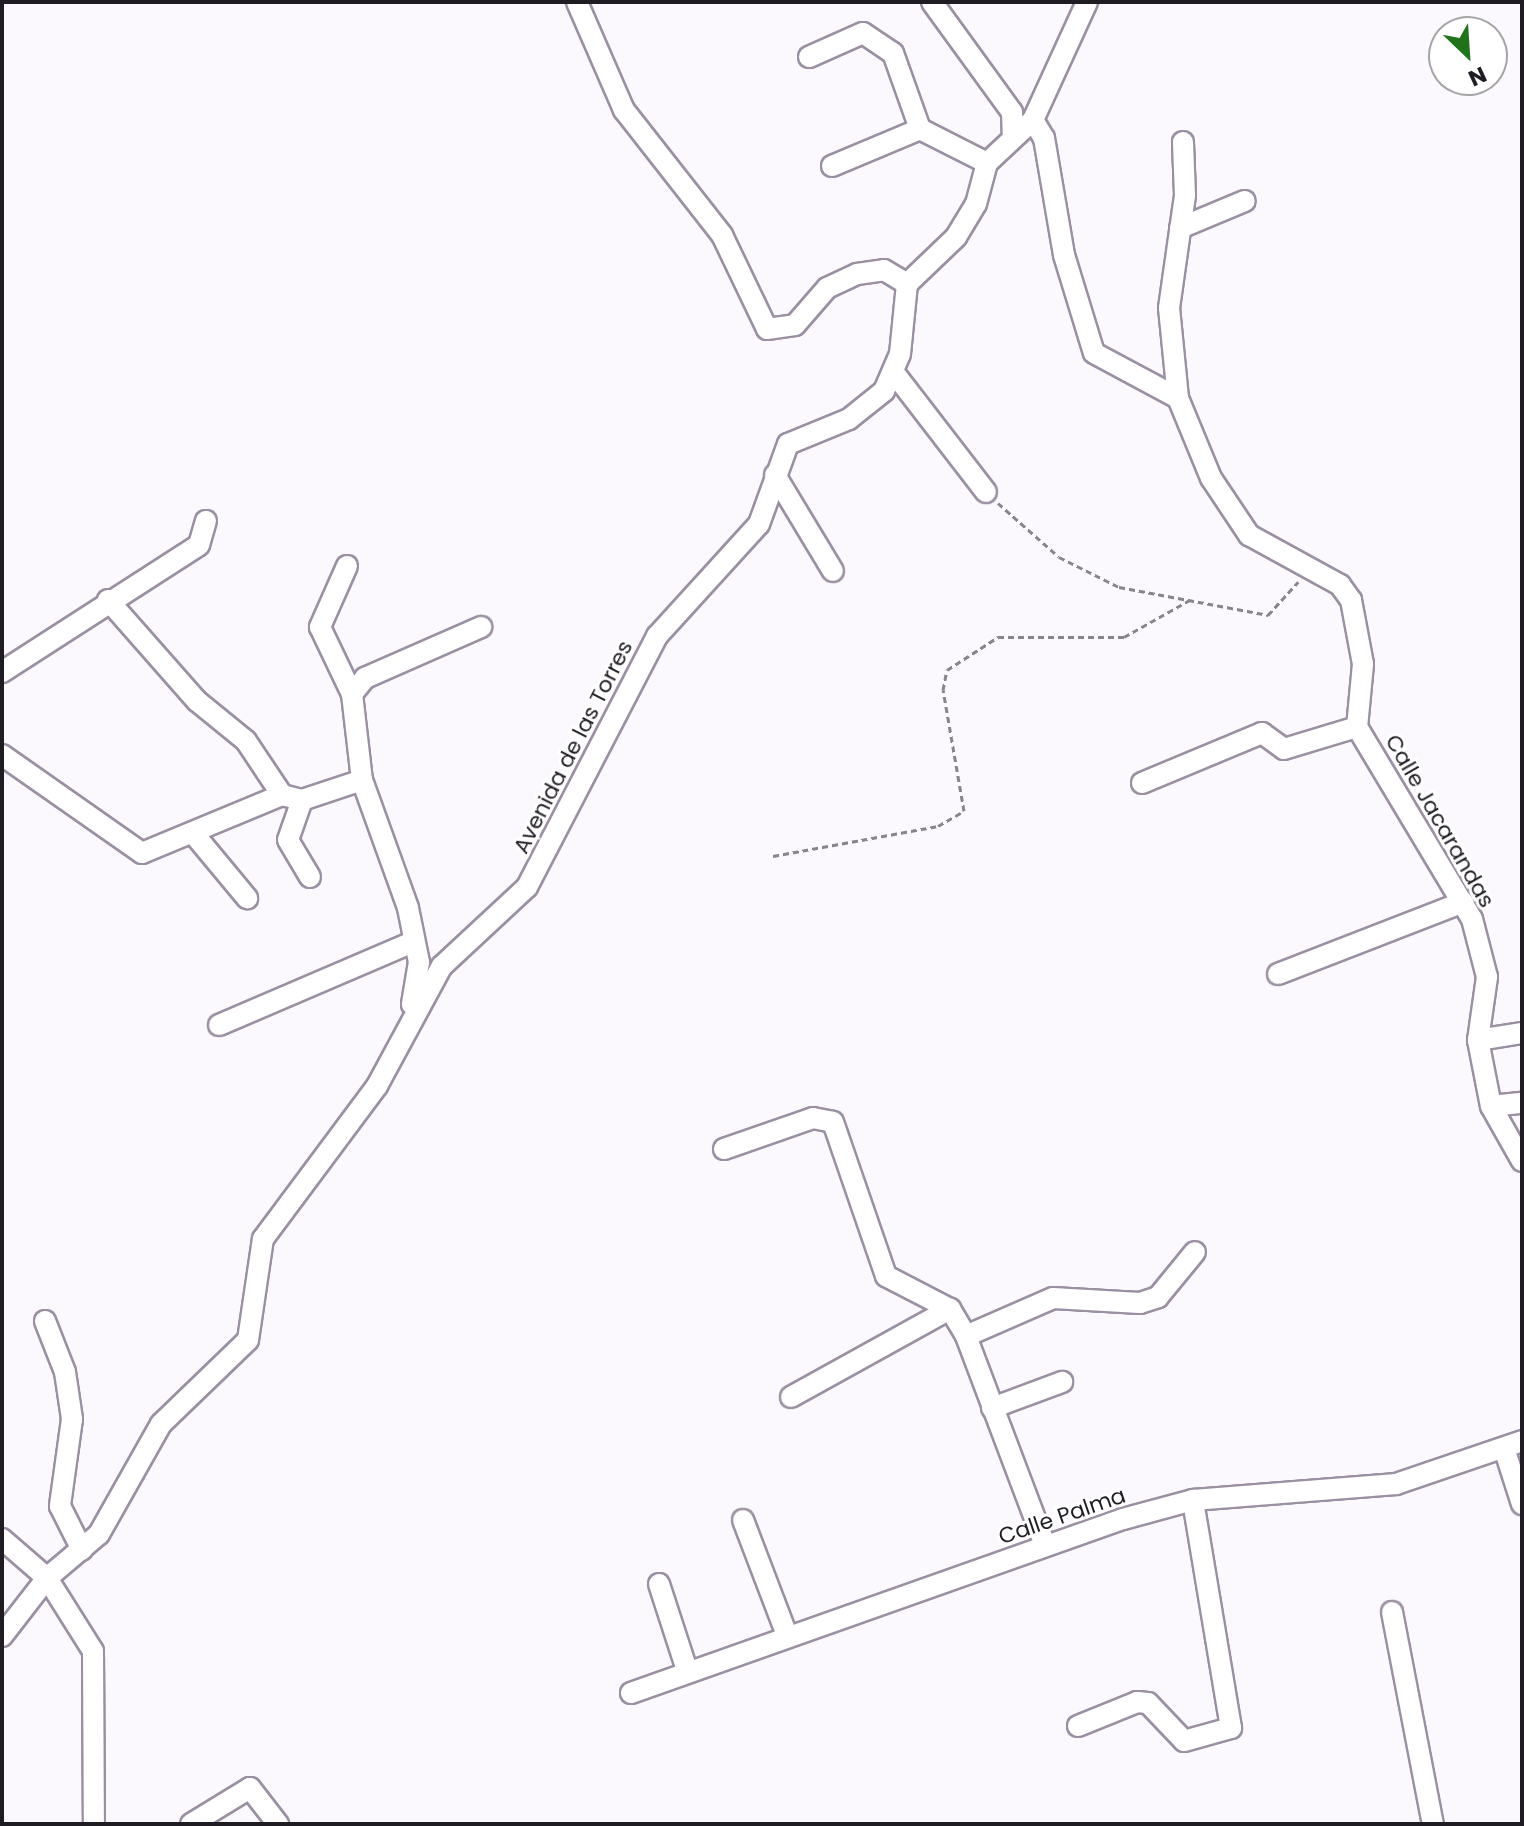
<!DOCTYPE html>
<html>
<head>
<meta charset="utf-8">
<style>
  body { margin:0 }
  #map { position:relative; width:1524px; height:1826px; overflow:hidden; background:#fbf9fd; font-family:Poppins,sans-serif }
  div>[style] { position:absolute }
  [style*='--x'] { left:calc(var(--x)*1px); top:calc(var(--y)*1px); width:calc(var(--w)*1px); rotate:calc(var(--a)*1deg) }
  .path>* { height:3px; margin-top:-1.5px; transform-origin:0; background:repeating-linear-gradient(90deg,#88858a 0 6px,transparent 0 10px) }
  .roads { filter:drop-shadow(2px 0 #9b90a3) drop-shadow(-2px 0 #9b90a3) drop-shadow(0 2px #9b90a3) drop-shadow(0 -2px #9b90a3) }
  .minor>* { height:20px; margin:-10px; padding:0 10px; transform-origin:10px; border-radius:10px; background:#fff }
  span { translate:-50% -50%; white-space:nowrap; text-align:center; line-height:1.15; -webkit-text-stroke:6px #fff; paint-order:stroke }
  .street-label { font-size:22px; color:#201c23 }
  .frame { position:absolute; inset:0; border:4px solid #201c23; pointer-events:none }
  .north { position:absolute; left:1428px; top:16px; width:80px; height:80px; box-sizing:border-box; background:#fff; border:2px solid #a6a4a7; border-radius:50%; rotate:155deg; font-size:22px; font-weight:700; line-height:32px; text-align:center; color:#201c23 }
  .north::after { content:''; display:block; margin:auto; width:28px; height:36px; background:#20721b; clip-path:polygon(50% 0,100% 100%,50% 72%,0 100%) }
</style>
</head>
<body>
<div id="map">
  <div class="path">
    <div style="--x:998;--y:503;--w:81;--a:41.5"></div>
    <div style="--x:1059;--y:557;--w:67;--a:26.6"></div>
    <div style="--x:1119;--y:587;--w:152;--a:10.6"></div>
    <div style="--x:1268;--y:615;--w:45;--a:-47.7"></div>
    <div style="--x:773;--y:856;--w:168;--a:-10.3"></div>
    <div style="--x:938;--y:826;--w:30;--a:-30"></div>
    <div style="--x:964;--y:811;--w:123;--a:-99.8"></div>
    <div style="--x:943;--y:690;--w:20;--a:-79"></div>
    <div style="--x:947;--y:670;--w:61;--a:-32.9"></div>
    <div style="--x:998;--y:637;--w:126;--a:0"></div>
    <div style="--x:1124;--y:637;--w:76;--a:-29.3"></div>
  </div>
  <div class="roads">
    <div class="minor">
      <div style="--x:577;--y:2;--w:118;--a:66.5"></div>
      <div style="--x:624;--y:110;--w:159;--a:51.9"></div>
      <div style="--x:722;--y:235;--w:104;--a:64.4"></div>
      <div style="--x:767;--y:329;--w:28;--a:-8"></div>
      <div style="--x:795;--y:325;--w:49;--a:-49.1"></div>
      <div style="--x:827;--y:288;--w:33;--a:-25"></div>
      <div style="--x:857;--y:274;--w:27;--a:-8"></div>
      <div style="--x:884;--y:270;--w:27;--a:31"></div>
      <div style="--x:932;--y:2;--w:136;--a:54"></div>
      <div style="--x:1012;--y:112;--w:24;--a:88"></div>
      <div style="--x:809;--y:57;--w:59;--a:-24"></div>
      <div style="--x:863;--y:33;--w:36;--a:34"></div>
      <div style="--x:893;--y:53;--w:81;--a:70.4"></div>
      <div style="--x:1033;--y:120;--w:21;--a:59"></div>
      <div style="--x:1044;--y:138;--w:119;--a:80.3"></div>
      <div style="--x:1064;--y:255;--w:102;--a:73"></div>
      <div style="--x:1094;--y:353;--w:95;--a:28.2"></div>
      <div style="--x:1178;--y:398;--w:87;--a:67.6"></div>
      <div style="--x:1211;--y:478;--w:69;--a:56.3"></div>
      <div style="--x:1249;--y:535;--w:104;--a:28.8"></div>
      <div style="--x:1340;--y:585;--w:19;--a:54"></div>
      <div style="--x:1351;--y:600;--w:65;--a:79.4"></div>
      <div style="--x:1363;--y:664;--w:63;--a:95.4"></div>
      <div style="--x:1357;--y:727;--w:224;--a:59.1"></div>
      <div style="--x:1472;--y:919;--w:60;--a:75.5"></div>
      <div style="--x:1487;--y:977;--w:64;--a:98.1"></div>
      <div style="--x:1478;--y:1040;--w:67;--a:78.9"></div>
      <div style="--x:1491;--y:1106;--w:63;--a:60.6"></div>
      <div style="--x:832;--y:166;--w:95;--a:-22.8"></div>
      <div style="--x:920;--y:129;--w:75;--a:26.9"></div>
      <div style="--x:1180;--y:228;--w:70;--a:-22.6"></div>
      <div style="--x:895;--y:374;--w:149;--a:52.4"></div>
      <div style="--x:1178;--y:398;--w:90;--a:-95.7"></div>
      <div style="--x:1169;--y:308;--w:114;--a:-81.9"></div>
      <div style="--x:1185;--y:195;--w:53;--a:-92.2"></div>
      <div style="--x:775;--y:475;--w:112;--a:58.9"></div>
      <div style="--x:347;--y:566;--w:67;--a:113.9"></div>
      <div style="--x:320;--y:627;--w:74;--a:64.5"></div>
      <div style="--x:352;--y:694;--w:87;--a:83.4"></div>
      <div style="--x:108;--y:600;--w:135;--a:48.6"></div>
      <div style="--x:197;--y:701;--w:63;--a:39.2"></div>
      <div style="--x:246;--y:741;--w:65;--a:56.3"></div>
      <div style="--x:2;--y:672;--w:234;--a:-32.8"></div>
      <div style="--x:199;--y:545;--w:25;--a:-74"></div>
      <div style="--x:352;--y:694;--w:21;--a:-51"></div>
      <div style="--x:365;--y:678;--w:127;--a:-23.7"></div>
      <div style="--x:2;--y:755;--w:171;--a:35"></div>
      <div style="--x:142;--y:853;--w:152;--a:-22.5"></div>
      <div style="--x:282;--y:795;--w:21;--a:14"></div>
      <div style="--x:302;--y:800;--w:63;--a:-18.4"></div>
      <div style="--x:362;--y:780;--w:136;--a:70.2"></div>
      <div style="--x:408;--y:908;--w:55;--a:78.5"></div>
      <div style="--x:419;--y:962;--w:43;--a:99.5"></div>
      <div style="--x:1142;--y:783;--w:130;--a:-22.6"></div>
      <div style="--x:1262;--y:733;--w:27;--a:36"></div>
      <div style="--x:1284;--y:749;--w:76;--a:-16.8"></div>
      <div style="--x:302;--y:800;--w:42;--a:109.3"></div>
      <div style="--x:288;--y:840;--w:43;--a:59.3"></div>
      <div style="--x:193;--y:833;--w:85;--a:50.3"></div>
      <div style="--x:1278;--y:974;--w:199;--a:-21.2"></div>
      <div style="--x:219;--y:1025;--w:211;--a:-23.2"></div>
      <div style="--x:1478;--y:1040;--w:45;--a:-9"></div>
      <div style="--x:1491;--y:1106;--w:31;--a:-6"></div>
      <div style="--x:724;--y:1149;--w:94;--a:-19.2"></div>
      <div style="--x:813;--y:1118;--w:20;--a:11"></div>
      <div style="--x:833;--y:1122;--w:163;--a:71"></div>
      <div style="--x:886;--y:1276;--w:72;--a:27.3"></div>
      <div style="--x:950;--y:1309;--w:31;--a:59"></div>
      <div style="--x:966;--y:1336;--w:223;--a:69.3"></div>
      <div style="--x:45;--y:1321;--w:55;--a:68.6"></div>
      <div style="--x:65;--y:1372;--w:48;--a:81.5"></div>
      <div style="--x:72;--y:1419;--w:88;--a:97.9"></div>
      <div style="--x:60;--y:1506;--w:49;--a:63.4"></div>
      <div style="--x:966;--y:1336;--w:95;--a:-23.6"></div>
      <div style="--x:1053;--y:1298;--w:87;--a:3.3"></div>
      <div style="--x:1140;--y:1303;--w:19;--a:-18"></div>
      <div style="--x:1158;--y:1297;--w:58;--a:-50.6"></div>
      <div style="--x:791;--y:1397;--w:182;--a:-29"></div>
      <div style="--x:992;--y:1408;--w:75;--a:-20.4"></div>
      <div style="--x:1504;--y:1448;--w:59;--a:72.2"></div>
      <div style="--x:743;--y:1520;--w:123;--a:69.1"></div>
      <div style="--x:2;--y:1539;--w:60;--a:40.9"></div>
      <div style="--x:47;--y:1578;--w:86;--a:57.8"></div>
      <div style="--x:93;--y:1651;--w:173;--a:89.7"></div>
      <div style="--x:659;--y:1584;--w:90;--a:72"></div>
      <div style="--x:1392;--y:1612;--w:216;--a:79.1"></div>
      <div style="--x:2;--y:1636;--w:73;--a:-52.2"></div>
      <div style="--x:47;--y:1578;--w:68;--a:-40.2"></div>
      <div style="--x:99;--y:1534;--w:126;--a:-60.6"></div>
      <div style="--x:161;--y:1424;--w:121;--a:-44"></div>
      <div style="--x:248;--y:1340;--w:102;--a:-81.6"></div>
      <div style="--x:263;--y:1239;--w:191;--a:-53.3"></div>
      <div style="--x:377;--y:1086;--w:136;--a:-61.6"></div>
      <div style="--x:442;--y:966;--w:116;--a:-42.9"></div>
      <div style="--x:527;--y:887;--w:283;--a:-62.6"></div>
      <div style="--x:657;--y:636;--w:151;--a:-47.7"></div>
      <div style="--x:759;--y:524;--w:85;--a:-70.1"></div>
      <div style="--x:788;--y:444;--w:66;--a:-22.3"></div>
      <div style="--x:849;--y:419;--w:45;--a:-38.7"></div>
      <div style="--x:884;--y:391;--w:40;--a:-66.6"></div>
      <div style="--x:900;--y:354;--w:70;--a:-84.3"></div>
      <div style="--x:907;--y:284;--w:68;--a:-43.8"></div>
      <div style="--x:956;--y:237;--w:39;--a:-59"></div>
      <div style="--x:976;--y:204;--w:42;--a:-75"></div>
      <div style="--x:987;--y:163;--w:63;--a:-43.1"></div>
      <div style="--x:1033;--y:120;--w:130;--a:-65.4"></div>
      <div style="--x:631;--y:1693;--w:522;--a:-19.48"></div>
      <div style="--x:1123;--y:1519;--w:73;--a:-15.2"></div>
      <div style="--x:1193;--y:1500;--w:204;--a:-4.5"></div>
      <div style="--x:1396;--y:1484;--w:133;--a:-18.8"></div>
      <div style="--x:1078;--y:1726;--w:64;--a:-22.1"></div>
      <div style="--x:1137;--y:1702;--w:11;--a:5"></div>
      <div style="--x:1148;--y:1703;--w:52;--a:46.5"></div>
      <div style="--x:1184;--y:1741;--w:49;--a:-15.5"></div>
      <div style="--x:1231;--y:1728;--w:231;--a:-99.5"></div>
      <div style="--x:191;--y:1824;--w:69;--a:-31.4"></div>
      <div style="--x:250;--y:1788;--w:46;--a:52.1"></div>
    </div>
  </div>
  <div class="street-label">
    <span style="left:573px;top:747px;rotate:-63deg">Avenida de las Torres</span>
    <span style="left:1440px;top:821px;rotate:60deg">Calle Jacarandas</span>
    <span style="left:1062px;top:1516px;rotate:-19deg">Calle Palma</span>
  </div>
  <div class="frame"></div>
  <div class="north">N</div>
</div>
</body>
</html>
